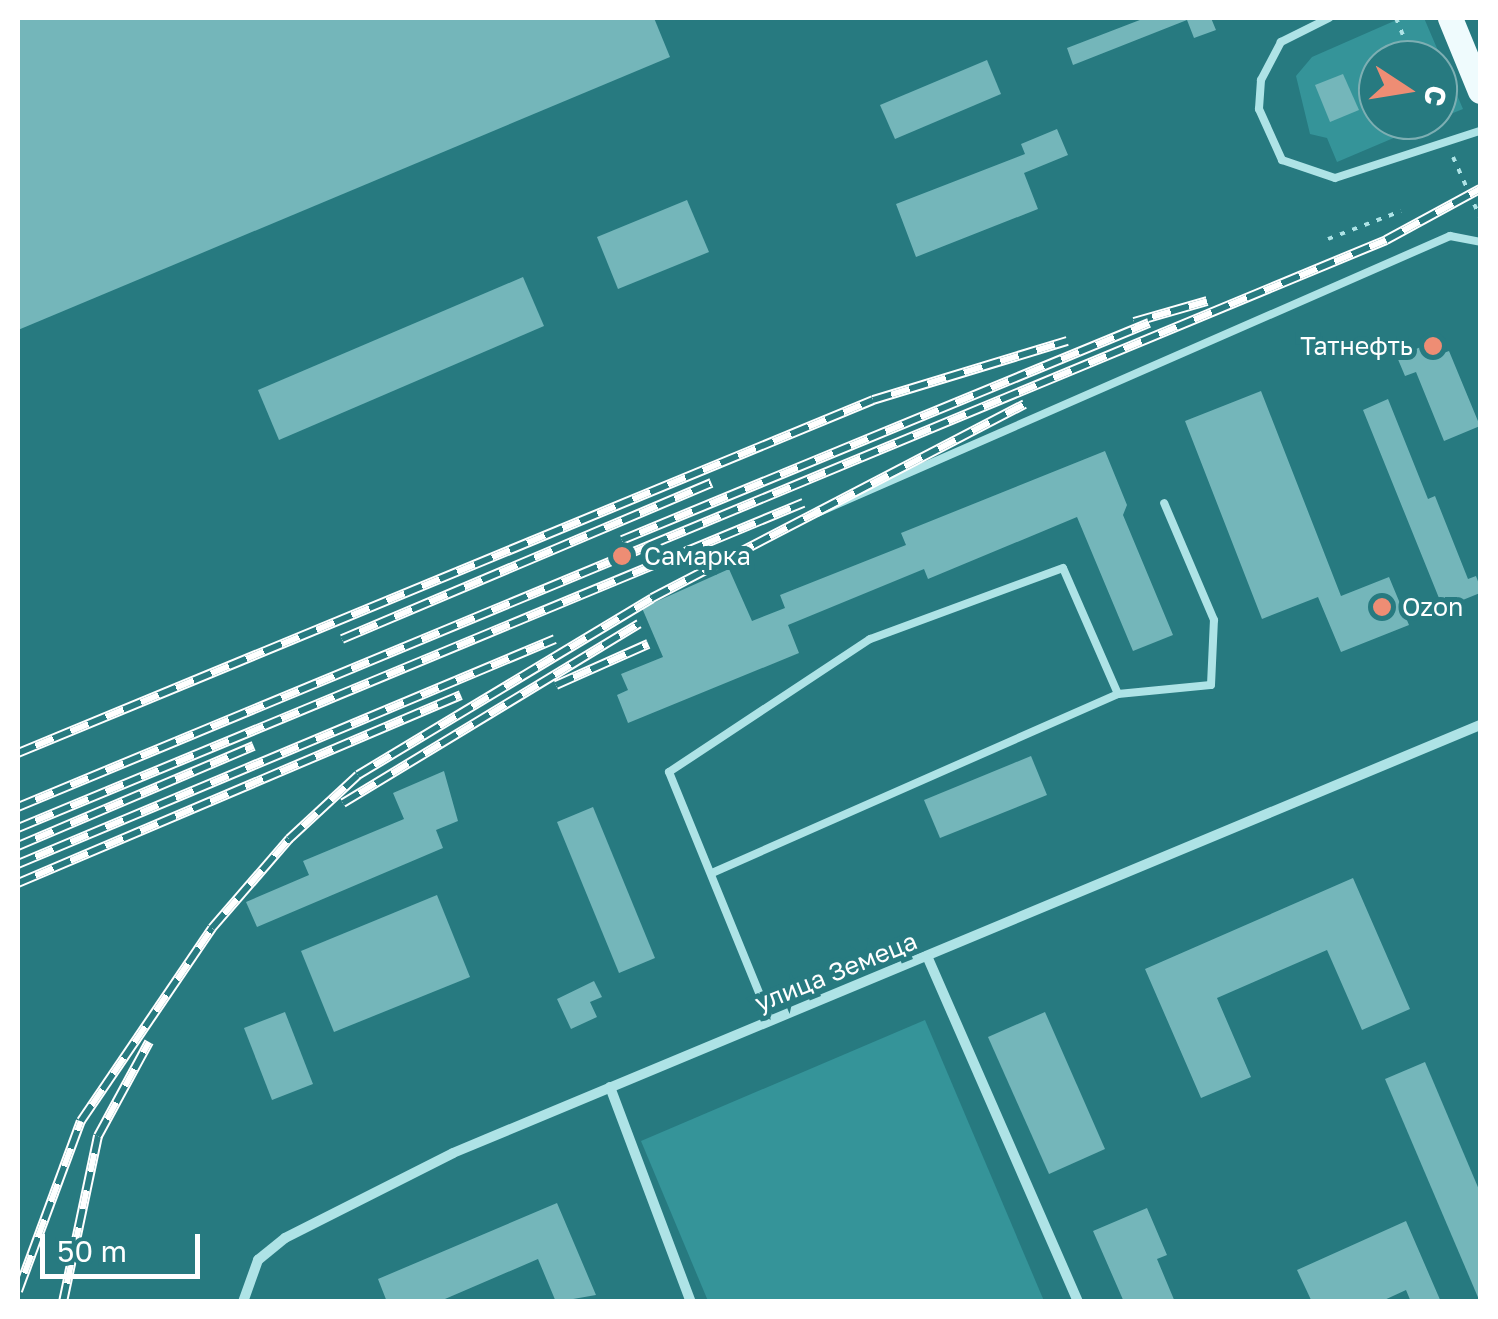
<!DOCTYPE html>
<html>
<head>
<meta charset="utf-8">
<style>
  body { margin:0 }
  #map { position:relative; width:1498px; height:1319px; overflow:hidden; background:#277a80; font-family:"Golos Text",sans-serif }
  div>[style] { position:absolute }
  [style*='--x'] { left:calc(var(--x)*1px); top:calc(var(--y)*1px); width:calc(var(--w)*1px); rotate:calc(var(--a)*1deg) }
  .green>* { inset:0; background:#359499 }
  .building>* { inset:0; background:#74b6ba }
  .path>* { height:4px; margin-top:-2px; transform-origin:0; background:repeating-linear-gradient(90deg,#aee3e6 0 5px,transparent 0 13px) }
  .lane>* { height:8px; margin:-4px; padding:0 4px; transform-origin:4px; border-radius:4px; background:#aee3e6 }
  .street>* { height:10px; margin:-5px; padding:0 5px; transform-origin:5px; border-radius:5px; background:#aee3e6 }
  .primary>* { height:25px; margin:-12.5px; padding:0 12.5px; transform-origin:12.5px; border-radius:12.5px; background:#effbfd }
  .rail>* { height:10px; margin-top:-5px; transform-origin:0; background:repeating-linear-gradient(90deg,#277a80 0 19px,#fff 0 38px); box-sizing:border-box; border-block:2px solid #fff }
  .dots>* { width:28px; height:28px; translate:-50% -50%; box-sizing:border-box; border:5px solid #277a80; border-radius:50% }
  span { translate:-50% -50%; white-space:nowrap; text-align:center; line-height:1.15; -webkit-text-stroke:10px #277a80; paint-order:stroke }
  .poi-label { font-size:25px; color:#fff }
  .right { translate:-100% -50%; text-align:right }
  .left { translate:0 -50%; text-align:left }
  .street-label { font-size:25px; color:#fff }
  .frame { position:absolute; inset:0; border:20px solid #fff; pointer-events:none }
  .north { position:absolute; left:1358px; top:40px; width:100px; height:100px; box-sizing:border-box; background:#277a80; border:2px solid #7dafb3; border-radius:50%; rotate:102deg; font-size:28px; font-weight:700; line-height:40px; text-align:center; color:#fff }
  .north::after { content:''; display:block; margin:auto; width:35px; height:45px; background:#ee8d74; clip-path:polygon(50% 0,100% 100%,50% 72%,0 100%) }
  .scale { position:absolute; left:40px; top:1234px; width:160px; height:45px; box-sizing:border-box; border:5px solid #fff; border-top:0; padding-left:12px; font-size:30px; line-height:35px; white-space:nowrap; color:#fff; -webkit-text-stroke:8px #277a80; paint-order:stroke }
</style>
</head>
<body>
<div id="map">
  <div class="green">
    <div style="clip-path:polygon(1401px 18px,1424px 18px,1463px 109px,1438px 119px,1438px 60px,1378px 60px,1378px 120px,1436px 120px,1337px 162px,1327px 138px,1310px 134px,1296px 76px,1312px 57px)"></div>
    <div style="clip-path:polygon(925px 1020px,1044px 1301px,708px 1301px,641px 1141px)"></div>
  </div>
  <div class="building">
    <div style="clip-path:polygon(18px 18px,654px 18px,670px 57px,18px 330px)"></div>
    <div style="clip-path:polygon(1145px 18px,1211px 18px,1216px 30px,1194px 38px,1187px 20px,1073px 65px,1067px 48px)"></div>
    <div style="clip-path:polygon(987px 60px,1001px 94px,895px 139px,880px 105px)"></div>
    <div style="clip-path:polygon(1343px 74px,1359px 110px,1330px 122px,1315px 85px)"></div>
    <div style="clip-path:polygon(1057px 129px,1068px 155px,1024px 173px,1038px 209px,916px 257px,896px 204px,1025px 154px,1021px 144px)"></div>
    <div style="clip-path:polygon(687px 200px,709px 252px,618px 289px,597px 237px)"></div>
    <div style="clip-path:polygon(523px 277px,544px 326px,279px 440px,258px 390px)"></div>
    <div style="clip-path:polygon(1435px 341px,1441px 354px,1449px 351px,1480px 426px,1444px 441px,1416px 372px,1405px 376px,1397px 357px)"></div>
    <div style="clip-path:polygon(1261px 391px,1341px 596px,1389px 577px,1409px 625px,1341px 652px,1318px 597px,1262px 619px,1185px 421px)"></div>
    <div style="clip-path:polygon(1388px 399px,1428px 499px,1435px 496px,1468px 579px,1476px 576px,1480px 587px,1480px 593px,1443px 608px,1363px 410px)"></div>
    <div style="clip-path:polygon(1105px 451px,1127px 505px,1123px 515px,1173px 635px,1133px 651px,1077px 517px,928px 579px,924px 569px,788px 625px,799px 653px,628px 723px,617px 695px,628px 690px,621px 674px,663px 657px,642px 608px,729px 569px,752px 621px,785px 608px,780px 595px,906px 545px,901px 533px)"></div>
    <div style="clip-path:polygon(1031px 756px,1047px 795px,940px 838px,924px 800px)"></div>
    <div style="clip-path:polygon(444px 771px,458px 821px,436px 830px,443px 848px,257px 927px,246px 902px,309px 875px,303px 861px,404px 819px,393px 793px)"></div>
    <div style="clip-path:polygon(593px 807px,655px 958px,619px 973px,557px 822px)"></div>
    <div style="clip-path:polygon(1353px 878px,1410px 1009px,1362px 1030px,1327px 950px,1217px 998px,1251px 1077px,1201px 1098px,1145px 969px)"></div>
    <div style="clip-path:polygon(437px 895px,470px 977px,334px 1032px,301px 951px)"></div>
    <div style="clip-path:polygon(594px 981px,602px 997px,590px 1002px,597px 1017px,571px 1029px,557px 999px)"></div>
    <div style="clip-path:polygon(285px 1012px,313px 1084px,272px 1100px,244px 1028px)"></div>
    <div style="clip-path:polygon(1045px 1012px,1105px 1149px,1049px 1174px,988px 1037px)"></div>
    <div style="clip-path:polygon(1425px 1062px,1480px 1192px,1480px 1302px,1385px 1079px)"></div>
    <div style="clip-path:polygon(557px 1203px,596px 1295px,556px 1302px,538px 1259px,438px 1302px,387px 1302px,378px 1279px)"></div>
    <div style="clip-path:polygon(1147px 1208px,1167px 1255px,1157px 1259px,1175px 1302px,1124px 1302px,1093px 1231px)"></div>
    <div style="clip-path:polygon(1406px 1221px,1441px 1302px,1411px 1302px,1406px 1290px,1380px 1302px,1312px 1302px,1297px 1270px)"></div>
  </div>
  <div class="path">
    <div style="--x:1396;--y:18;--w:45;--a:68"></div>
    <div style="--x:1453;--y:157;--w:66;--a:65.8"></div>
    <div style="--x:1328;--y:239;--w:78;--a:-21"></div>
  </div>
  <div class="lane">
    <div style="--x:1329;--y:18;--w:54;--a:153.4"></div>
    <div style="--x:1281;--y:42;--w:43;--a:117.8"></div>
    <div style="--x:1261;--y:80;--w:29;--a:94"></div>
    <div style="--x:1259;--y:109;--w:56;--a:65.7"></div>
    <div style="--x:1282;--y:160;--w:56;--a:18.8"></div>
    <div style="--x:1335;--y:178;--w:152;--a:-18"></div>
    <div style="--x:817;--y:513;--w:691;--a:-23.63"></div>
    <div style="--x:1450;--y:236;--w:31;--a:11"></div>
    <div style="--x:1118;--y:694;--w:93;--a:-5.5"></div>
    <div style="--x:1211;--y:685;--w:65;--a:-87.4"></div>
    <div style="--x:1214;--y:620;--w:127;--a:-113.1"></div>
    <div style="--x:712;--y:873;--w:444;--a:-23.8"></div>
    <div style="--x:1118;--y:694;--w:137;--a:-113.6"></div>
    <div style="--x:1063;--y:568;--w:206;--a:159.8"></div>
    <div style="--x:870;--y:639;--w:241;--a:146.5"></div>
    <div style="--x:669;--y:772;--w:268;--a:67.8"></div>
  </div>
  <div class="street">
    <div style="--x:927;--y:956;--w:378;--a:66.4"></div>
    <div style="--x:610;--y:1087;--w:230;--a:69.4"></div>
    <div style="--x:243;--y:1302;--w:45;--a:-70.3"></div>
    <div style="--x:258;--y:1260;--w:35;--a:-39"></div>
    <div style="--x:285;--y:1238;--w:188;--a:-26.8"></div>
    <div style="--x:453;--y:1153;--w:1113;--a:-22.62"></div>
  </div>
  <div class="primary">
    <div style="--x:1450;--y:18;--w:79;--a:67.7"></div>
  </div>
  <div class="rail">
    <div style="--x:1134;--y:322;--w:76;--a:-16"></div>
    <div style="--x:622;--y:540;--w:570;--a:-22.38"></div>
    <div style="--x:342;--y:639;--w:401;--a:-22.9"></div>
    <div style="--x:556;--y:685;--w:101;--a:-24"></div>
    <div style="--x:18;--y:753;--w:925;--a:-22.43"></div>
    <div style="--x:873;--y:400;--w:203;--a:-16.9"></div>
    <div style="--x:343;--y:803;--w:346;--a:-31.2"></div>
    <div style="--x:18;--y:807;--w:1481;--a:-22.51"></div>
    <div style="--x:1386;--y:240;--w:107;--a:-28.5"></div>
    <div style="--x:18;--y:828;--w:850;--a:-22.49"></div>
    <div style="--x:18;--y:846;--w:256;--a:-23"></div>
    <div style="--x:18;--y:864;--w:582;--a:-22.73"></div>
    <div style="--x:18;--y:883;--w:481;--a:-23"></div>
    <div style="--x:18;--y:1291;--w:181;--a:-69.7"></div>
    <div style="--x:81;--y:1121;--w:233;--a:-55.8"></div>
    <div style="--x:212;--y:928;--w:118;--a:-49.1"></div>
    <div style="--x:289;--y:839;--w:94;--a:-42.8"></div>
    <div style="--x:358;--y:775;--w:343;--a:-31"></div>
    <div style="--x:652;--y:598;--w:420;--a:-27.5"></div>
    <div style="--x:63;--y:1302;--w:170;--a:-78.1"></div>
    <div style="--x:98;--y:1136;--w:107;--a:-61.5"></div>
  </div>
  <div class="dots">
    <div style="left:1433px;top:346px;background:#ee8d74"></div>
    <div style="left:622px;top:556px;background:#ee8d74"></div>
    <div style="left:1382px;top:607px;background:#ee8d74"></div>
  </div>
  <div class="poi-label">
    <span class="right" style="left:1413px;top:346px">Татнефть</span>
    <span class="left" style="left:644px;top:556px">Самарка</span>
    <span class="left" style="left:1402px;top:607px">Ozon</span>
  </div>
  <div class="street-label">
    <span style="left:836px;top:972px;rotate:-22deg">улица Земеца</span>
  </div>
  <div class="frame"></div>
  <div class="north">С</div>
  <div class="scale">50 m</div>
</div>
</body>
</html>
